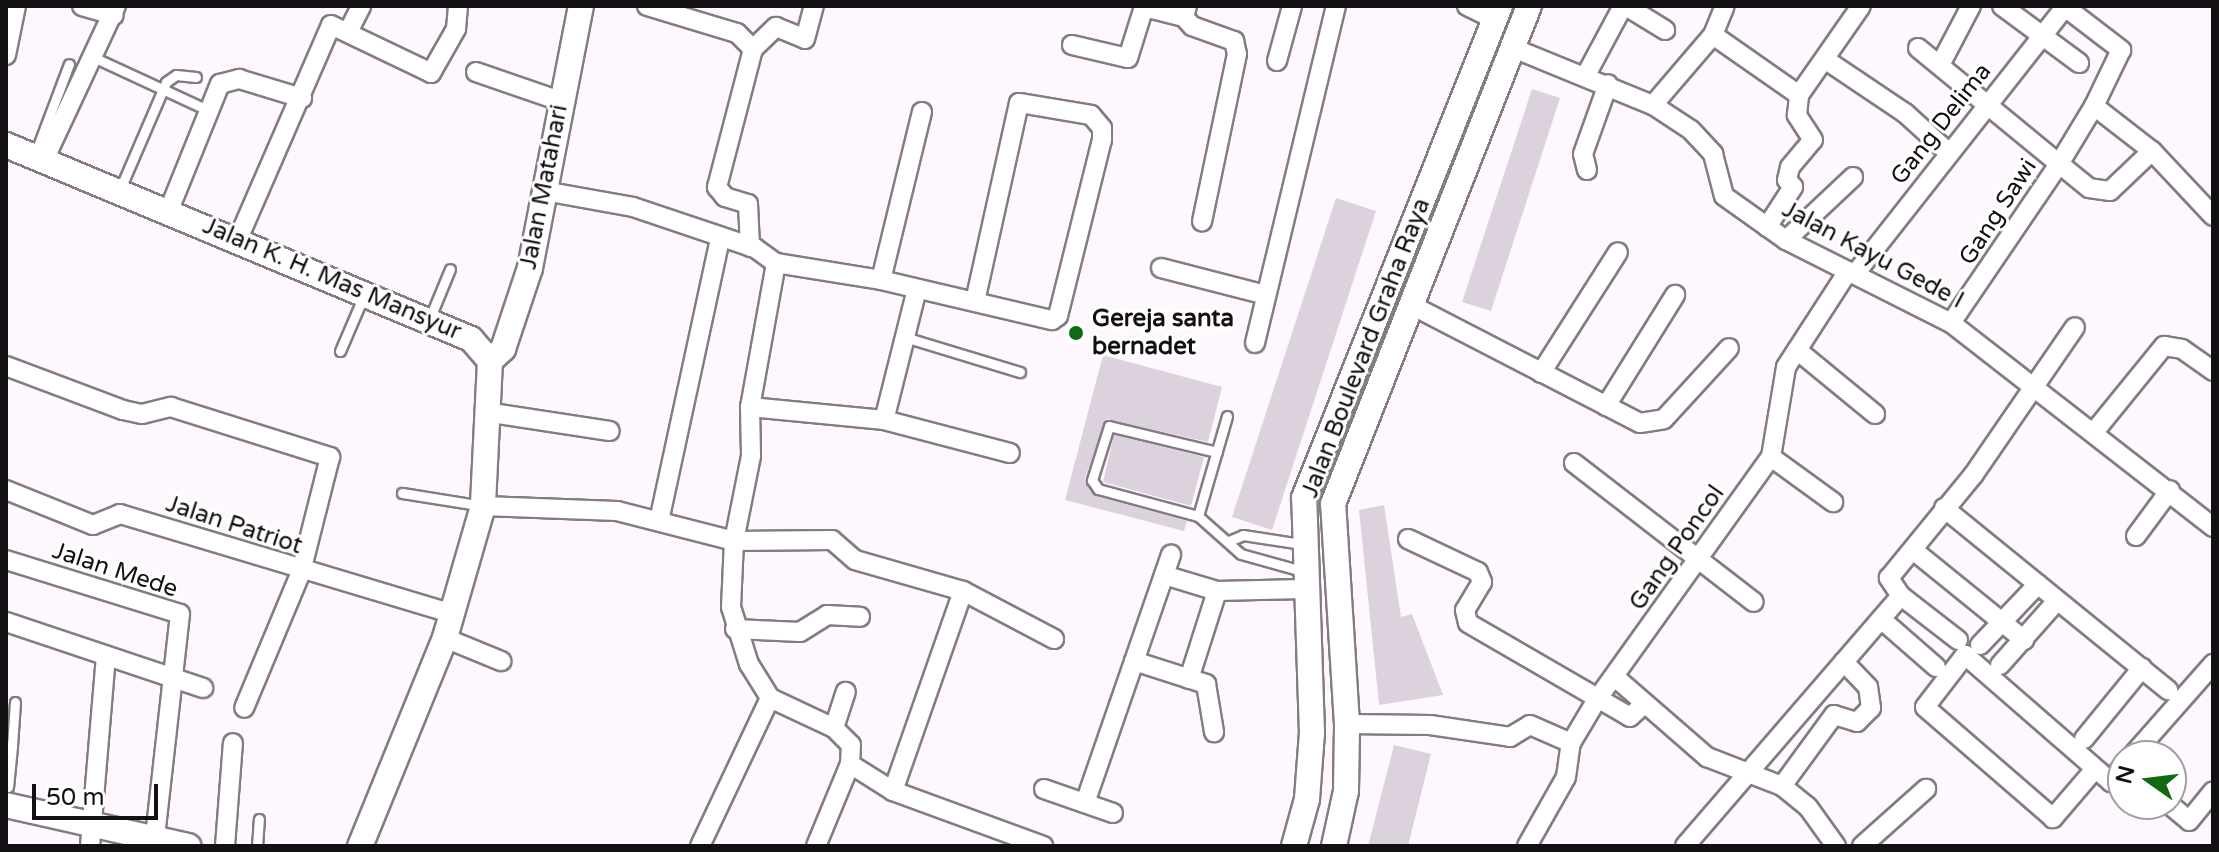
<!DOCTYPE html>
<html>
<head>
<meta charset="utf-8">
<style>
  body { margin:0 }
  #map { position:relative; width:2219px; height:852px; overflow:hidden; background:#fef8fe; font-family:"Varela Round",sans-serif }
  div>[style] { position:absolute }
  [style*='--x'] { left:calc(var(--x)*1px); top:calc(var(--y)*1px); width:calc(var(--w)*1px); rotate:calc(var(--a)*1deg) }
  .building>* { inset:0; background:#dcd2dd }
  .roads { filter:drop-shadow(2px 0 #847b85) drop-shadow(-2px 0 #847b85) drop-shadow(0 2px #847b85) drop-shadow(0 -2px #847b85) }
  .lane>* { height:9px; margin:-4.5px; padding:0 4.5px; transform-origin:4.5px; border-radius:4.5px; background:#fff }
  .street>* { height:18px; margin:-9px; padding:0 9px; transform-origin:9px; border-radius:9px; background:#fff }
  .secondary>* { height:24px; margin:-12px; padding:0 12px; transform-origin:12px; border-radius:12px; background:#fff }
  .dots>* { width:22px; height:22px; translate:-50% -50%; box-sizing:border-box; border:4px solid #fff; border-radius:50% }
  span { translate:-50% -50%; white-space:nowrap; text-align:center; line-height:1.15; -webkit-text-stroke:6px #fff; paint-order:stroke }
  .street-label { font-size:24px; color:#131013 }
  .poi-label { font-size:24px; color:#131013; font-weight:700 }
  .left { translate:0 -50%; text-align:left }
  .frame { position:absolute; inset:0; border:8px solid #131013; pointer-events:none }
  .north { position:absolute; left:2107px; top:740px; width:80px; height:80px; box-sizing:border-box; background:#fff; border:2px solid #a19fa1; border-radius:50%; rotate:284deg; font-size:22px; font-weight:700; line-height:32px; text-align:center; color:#131013 }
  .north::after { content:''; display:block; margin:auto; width:28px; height:36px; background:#0f6a13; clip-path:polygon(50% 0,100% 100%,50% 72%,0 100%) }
  .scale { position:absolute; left:32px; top:784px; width:126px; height:36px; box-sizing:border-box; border:4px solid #131013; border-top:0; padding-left:10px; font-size:24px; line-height:28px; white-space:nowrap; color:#131013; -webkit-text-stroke:6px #fff; paint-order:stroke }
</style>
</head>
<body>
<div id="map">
  <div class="building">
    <div style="clip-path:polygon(1532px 89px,1560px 98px,1491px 311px,1462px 302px)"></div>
    <div style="clip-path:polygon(1336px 198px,1376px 211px,1272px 530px,1232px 517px)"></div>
    <div style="clip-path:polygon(1103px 355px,1222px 387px,1208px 442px,1106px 419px,1085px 478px,1095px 496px,1187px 521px,1184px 531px,1065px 500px)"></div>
    <div style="clip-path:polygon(1114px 435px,1204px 457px,1191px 506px,1103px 482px)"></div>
    <div style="clip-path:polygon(1384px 505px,1401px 617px,1412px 614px,1443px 695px,1379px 705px,1359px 510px)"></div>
    <div style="clip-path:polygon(1394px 745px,1431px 754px,1408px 846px,1368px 846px)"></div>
  </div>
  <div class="roads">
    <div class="lane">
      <div style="--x:93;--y:57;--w:129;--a:24.8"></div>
      <div style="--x:35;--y:154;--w:96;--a:-69.3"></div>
      <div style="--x:120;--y:189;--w:116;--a:-66.7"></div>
      <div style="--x:166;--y:82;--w:12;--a:-35"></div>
      <div style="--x:176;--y:75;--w:20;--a:6"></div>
      <div style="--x:429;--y:320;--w:55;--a:-67.6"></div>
      <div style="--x:908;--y:338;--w:117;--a:16.9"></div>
      <div style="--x:340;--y:351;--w:61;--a:-66.8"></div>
      <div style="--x:1217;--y:452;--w:111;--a:-166.5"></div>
      <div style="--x:1109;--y:426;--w:57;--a:107.5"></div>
      <div style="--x:1092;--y:480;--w:11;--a:56"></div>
      <div style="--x:1098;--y:489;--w:104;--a:15.1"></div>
      <div style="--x:1198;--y:516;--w:57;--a:41.5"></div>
      <div style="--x:1241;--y:554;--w:63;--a:15.6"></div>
      <div style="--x:402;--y:493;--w:82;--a:9.1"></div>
      <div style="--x:1198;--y:516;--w:104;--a:-73.8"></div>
      <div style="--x:1229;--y:541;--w:15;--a:-23"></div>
      <div style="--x:1243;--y:535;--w:60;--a:8.7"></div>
      <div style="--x:6;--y:746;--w:6;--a:0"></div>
      <div style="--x:12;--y:746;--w:44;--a:-86.1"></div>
      <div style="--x:8;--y:787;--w:41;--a:-84.4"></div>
      <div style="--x:257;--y:846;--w:27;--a:-86"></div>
    </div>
    <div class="street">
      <div style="--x:82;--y:6;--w:33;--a:16"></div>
      <div style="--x:647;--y:6;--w:94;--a:16.7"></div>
      <div style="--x:737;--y:33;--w:23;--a:45"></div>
      <div style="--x:753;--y:49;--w:143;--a:104.6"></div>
      <div style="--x:717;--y:187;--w:13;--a:51"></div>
      <div style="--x:725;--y:197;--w:24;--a:17"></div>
      <div style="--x:748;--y:204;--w:43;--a:87.3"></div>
      <div style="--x:1187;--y:6;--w:11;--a:105"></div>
      <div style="--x:1184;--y:17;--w:12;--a:48"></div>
      <div style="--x:1192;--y:26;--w:45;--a:19.7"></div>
      <div style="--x:1234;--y:41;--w:13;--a:77"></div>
      <div style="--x:1237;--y:54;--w:171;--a:101.8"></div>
      <div style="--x:1467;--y:6;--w:32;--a:26"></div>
      <div style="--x:1626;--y:6;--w:46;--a:31.6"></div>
      <div style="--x:2002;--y:6;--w:96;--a:36.5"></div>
      <div style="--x:2065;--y:7;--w:71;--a:37.5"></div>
      <div style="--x:2121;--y:50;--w:62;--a:115.7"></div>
      <div style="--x:2094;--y:106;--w:73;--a:37.8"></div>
      <div style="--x:2152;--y:151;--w:58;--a:136.4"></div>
      <div style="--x:2110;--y:191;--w:21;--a:-172"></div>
      <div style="--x:2089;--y:188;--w:38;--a:-141"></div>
      <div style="--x:2059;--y:164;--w:68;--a:-58.9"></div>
      <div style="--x:348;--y:32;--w:29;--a:-63"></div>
      <div style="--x:1713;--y:35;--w:105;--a:34.9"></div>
      <div style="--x:1072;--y:45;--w:57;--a:13.1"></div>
      <div style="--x:1128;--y:58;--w:53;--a:-72.6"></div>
      <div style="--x:1144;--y:7;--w:41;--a:14"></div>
      <div style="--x:1513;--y:48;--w:151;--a:22.2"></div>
      <div style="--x:1653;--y:105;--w:45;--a:33.3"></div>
      <div style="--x:1691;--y:130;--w:33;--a:47"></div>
      <div style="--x:1713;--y:154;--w:43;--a:75.3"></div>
      <div style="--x:1724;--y:196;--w:76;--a:35.4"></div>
      <div style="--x:1786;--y:240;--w:185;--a:26.7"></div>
      <div style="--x:1951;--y:323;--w:332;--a:37.9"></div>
      <div style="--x:1918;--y:48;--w:183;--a:39.4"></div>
      <div style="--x:2059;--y:164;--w:192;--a:124.2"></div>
      <div style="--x:753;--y:49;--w:32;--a:-44"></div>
      <div style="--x:776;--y:27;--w:31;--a:22"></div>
      <div style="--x:805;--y:39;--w:34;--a:-75"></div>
      <div style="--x:6;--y:55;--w:50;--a:-78.5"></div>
      <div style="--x:1826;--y:60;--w:95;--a:33.9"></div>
      <div style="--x:1905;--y:113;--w:59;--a:42.3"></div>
      <div style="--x:1277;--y:61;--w:57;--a:-74.7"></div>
      <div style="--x:1940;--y:65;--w:67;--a:-62.3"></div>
      <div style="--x:476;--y:72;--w:89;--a:19"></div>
      <div style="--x:1586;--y:75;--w:78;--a:-61.8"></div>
      <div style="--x:1799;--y:95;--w:108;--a:-55.1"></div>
      <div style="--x:1653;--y:105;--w:92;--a:-49.4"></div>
      <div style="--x:1713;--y:35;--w:31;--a:-68"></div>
      <div style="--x:2152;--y:151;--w:89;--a:46.8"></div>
      <div style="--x:45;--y:158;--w:168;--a:-65"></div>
      <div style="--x:1587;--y:170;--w:16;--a:-104"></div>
      <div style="--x:1583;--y:154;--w:74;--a:-70.3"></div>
      <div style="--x:544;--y:191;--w:90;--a:10.2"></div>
      <div style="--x:633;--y:207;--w:129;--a:18.6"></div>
      <div style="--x:755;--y:248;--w:26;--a:36"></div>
      <div style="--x:776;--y:263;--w:106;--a:9.2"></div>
      <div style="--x:881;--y:280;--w:176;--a:13.2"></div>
      <div style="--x:1052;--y:320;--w:7;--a:-34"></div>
      <div style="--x:1058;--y:316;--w:181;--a:-76"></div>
      <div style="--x:1102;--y:140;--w:12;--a:-90"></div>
      <div style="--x:1102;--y:128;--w:17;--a:-130"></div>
      <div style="--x:1091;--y:115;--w:73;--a:-170.5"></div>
      <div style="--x:1019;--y:103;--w:203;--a:102.5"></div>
      <div style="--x:169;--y:210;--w:136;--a:-68"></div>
      <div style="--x:220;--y:84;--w:20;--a:-15"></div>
      <div style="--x:239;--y:79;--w:66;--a:16.8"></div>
      <div style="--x:1767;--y:227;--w:48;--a:-57"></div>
      <div style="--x:1793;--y:187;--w:9;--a:-131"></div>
      <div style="--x:1787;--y:180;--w:13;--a:-77"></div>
      <div style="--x:1790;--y:167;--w:35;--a:-50"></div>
      <div style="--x:1813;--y:140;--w:30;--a:-123"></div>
      <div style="--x:1797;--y:115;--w:20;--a:-84"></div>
      <div style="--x:238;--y:239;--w:233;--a:-66.5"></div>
      <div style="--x:331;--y:25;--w:111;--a:25.6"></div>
      <div style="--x:431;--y:73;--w:51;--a:-60.4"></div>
      <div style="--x:456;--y:29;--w:23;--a:-85"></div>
      <div style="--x:1786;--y:240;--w:92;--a:-43.2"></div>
      <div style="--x:776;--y:263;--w:146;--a:100.2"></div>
      <div style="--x:750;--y:407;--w:49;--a:88.8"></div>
      <div style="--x:751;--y:456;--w:87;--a:101.3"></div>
      <div style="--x:734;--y:541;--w:66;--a:92.6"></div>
      <div style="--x:731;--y:607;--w:60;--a:72.5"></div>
      <div style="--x:749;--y:664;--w:40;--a:58"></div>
      <div style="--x:770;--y:698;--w:71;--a:25.1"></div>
      <div style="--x:834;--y:728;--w:24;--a:45"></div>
      <div style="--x:851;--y:745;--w:19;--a:93"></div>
      <div style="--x:850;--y:764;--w:89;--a:112.5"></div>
      <div style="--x:1161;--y:268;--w:108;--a:14.4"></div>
      <div style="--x:1855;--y:274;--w:341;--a:-51.8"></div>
      <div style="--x:881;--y:280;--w:173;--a:-76.3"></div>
      <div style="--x:917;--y:289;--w:135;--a:104.1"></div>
      <div style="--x:884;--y:420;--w:130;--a:14.7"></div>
      <div style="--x:1415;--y:307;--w:253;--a:27.3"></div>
      <div style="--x:1640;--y:423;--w:24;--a:-9"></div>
      <div style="--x:1664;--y:419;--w:96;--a:-47.5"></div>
      <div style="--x:1255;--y:343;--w:347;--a:-76.5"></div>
      <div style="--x:1797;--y:350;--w:101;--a:39.4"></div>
      <div style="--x:6;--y:366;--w:125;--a:20.6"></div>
      <div style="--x:123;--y:410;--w:19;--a:12"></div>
      <div style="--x:142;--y:414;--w:30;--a:-14"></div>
      <div style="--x:171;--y:407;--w:167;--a:17.5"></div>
      <div style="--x:330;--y:457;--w:119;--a:104.2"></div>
      <div style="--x:301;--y:572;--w:147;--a:112.7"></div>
      <div style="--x:1541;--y:373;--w:143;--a:-57.5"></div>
      <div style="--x:1606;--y:406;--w:131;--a:-58.1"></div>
      <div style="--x:750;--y:407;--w:135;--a:5.5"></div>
      <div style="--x:492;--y:413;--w:119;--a:8.7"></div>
      <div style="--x:2094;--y:432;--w:111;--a:-50.9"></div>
      <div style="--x:2164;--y:346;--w:18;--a:9"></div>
      <div style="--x:2182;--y:349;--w:38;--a:35"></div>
      <div style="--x:1771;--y:457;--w:77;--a:36"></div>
      <div style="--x:1574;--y:463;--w:227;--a:37.7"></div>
      <div style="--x:6;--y:490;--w:94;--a:21.9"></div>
      <div style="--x:93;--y:525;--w:29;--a:-22"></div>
      <div style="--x:120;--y:514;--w:348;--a:16.7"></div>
      <div style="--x:483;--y:506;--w:134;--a:2.1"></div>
      <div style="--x:617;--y:511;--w:121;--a:14.4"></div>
      <div style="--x:734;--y:541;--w:98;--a:-0.6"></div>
      <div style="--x:832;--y:540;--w:30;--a:41"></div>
      <div style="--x:855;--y:560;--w:112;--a:16"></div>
      <div style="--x:963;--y:591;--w:103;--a:27.8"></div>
      <div style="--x:1944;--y:508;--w:289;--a:39.1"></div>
      <div style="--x:659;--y:521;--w:289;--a:-77.8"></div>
      <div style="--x:2136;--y:536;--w:57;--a:-53.5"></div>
      <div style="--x:1408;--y:539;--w:77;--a:25.2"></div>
      <div style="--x:1478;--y:572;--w:11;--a:68"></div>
      <div style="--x:1482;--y:582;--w:33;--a:121"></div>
      <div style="--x:1465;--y:610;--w:13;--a:77"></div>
      <div style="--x:1468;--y:623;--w:187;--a:30.1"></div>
      <div style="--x:1630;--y:717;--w:18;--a:-43"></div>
      <div style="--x:1913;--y:550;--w:143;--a:39"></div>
      <div style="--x:6;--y:560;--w:182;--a:17.2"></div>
      <div style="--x:180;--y:614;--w:223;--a:96.4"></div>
      <div style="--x:1164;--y:575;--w:55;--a:16.8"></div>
      <div style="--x:1217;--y:591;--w:86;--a:-1.3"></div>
      <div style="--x:1881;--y:619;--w:73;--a:41.1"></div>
      <div style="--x:6;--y:622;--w:208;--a:18.5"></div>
      <div style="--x:735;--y:629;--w:65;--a:2.6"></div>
      <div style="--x:800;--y:632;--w:32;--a:-32"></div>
      <div style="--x:827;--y:615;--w:33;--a:3"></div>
      <div style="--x:445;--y:638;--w:61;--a:22.3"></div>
      <div style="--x:1958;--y:640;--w:72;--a:-142.3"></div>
      <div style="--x:1901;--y:596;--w:22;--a:-124"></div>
      <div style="--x:1889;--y:578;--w:134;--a:-50.7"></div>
      <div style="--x:1974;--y:474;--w:178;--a:-55.5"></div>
      <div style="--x:1980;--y:645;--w:84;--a:-46.4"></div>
      <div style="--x:1134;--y:661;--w:76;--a:17.7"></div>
      <div style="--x:1206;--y:684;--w:49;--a:80.5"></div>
      <div style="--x:2000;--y:665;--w:84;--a:-48.4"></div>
      <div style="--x:1616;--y:678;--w:121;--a:41"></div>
      <div style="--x:1707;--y:757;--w:80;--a:21.1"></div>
      <div style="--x:1782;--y:786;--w:33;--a:39"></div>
      <div style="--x:1808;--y:807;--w:48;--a:54.3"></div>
      <div style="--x:1189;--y:679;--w:92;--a:-72.3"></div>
      <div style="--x:1347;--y:724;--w:83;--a:0.7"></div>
      <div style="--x:1430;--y:725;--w:81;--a:8.5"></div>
      <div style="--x:1510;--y:737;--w:23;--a:-31"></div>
      <div style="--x:1530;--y:725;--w:45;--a:23.7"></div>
      <div style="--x:834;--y:728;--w:38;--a:-72"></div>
      <div style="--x:2084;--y:739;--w:92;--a:-50.8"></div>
      <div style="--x:2132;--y:756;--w:123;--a:-48.6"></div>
      <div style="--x:850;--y:764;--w:51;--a:32.1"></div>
      <div style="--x:893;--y:791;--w:160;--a:20.1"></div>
      <div style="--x:2095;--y:769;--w:65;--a:130.6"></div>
      <div style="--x:2053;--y:818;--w:169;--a:-139.1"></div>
      <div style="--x:1925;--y:707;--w:66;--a:-52.4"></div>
      <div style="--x:1965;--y:655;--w:194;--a:41"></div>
      <div style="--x:2111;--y:782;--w:20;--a:-53"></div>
      <div style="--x:1782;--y:786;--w:88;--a:-53.8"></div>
      <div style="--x:1834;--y:715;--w:24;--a:17"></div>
      <div style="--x:1857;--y:722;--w:20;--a:-45"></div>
      <div style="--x:1871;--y:708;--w:21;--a:-98"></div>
      <div style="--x:1868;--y:687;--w:35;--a:-134"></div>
      <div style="--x:1044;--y:789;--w:73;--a:19.2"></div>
      <div style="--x:893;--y:791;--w:212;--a:-70.7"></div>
      <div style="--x:1085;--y:803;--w:263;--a:-70.9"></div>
      <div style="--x:2169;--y:804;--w:26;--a:40"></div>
      <div style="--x:2189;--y:821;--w:38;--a:-51"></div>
      <div style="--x:90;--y:846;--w:191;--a:-85.2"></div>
      <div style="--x:225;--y:846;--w:103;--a:-85.6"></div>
      <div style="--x:700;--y:846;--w:164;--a:-64.7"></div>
      <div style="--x:1527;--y:846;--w:79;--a:-60.5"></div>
      <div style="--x:1566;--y:777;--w:34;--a:-82"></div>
      <div style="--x:1571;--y:743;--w:49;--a:-59.2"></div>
      <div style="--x:1596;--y:701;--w:300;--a:-54.4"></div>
      <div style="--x:1771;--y:457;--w:91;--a:-80.5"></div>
      <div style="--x:1786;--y:367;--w:114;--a:-57.1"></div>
      <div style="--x:1685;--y:846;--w:330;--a:-49.2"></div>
      <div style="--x:1862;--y:846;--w:86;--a:-41.7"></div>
    </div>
    <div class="secondary">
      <div style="--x:6;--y:145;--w:504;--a:22.65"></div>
      <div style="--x:471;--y:339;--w:29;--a:49"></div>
      <div style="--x:490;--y:361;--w:145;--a:92.8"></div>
      <div style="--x:483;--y:506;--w:137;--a:106.1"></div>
      <div style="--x:445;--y:638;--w:225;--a:112.2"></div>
      <div style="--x:490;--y:361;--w:18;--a:-43"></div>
      <div style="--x:503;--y:349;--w:85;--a:-71.6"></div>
      <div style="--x:530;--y:268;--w:267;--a:-79"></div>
      <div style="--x:6;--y:805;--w:187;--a:12.7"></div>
      <div style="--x:1294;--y:846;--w:49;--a:-74.5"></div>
      <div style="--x:1307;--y:799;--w:66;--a:-85.7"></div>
      <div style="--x:1312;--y:733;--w:235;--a:-91.9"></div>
      <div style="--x:1304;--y:498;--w:530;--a:-68.28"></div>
      <div style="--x:1334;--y:846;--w:56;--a:-77.7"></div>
      <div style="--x:1346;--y:791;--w:67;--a:-89.1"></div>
      <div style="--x:1347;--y:724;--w:220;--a:-93.6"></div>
      <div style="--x:1333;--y:504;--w:535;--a:-68.52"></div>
    </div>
  </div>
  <div class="dots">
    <div style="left:1076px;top:333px;background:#0f6a13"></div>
  </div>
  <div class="street-label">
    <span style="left:1941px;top:124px;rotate:-52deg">Gang Delima</span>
    <span style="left:544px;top:187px;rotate:-79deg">Jalan Matahari</span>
    <span style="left:1998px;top:212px;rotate:-57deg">Gang Sawi</span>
    <span style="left:1873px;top:255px;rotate:28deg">Jalan Kayu Gede I</span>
    <span style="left:332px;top:279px;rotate:23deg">Jalan K. H. Mas Mansyur</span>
    <span style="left:1366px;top:348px;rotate:-69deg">Jalan Boulevard Graha Raya</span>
    <span style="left:234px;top:525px;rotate:18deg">Jalan Patriot</span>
    <span style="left:1677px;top:548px;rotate:-55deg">Gang Poncol</span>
    <span style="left:115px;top:570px;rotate:18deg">Jalan Mede</span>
  </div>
  <div class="poi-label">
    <span class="left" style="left:1092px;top:333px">Gereja santa<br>bernadet</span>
  </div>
  <div class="frame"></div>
  <div class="north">N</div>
  <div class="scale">50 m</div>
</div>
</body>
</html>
